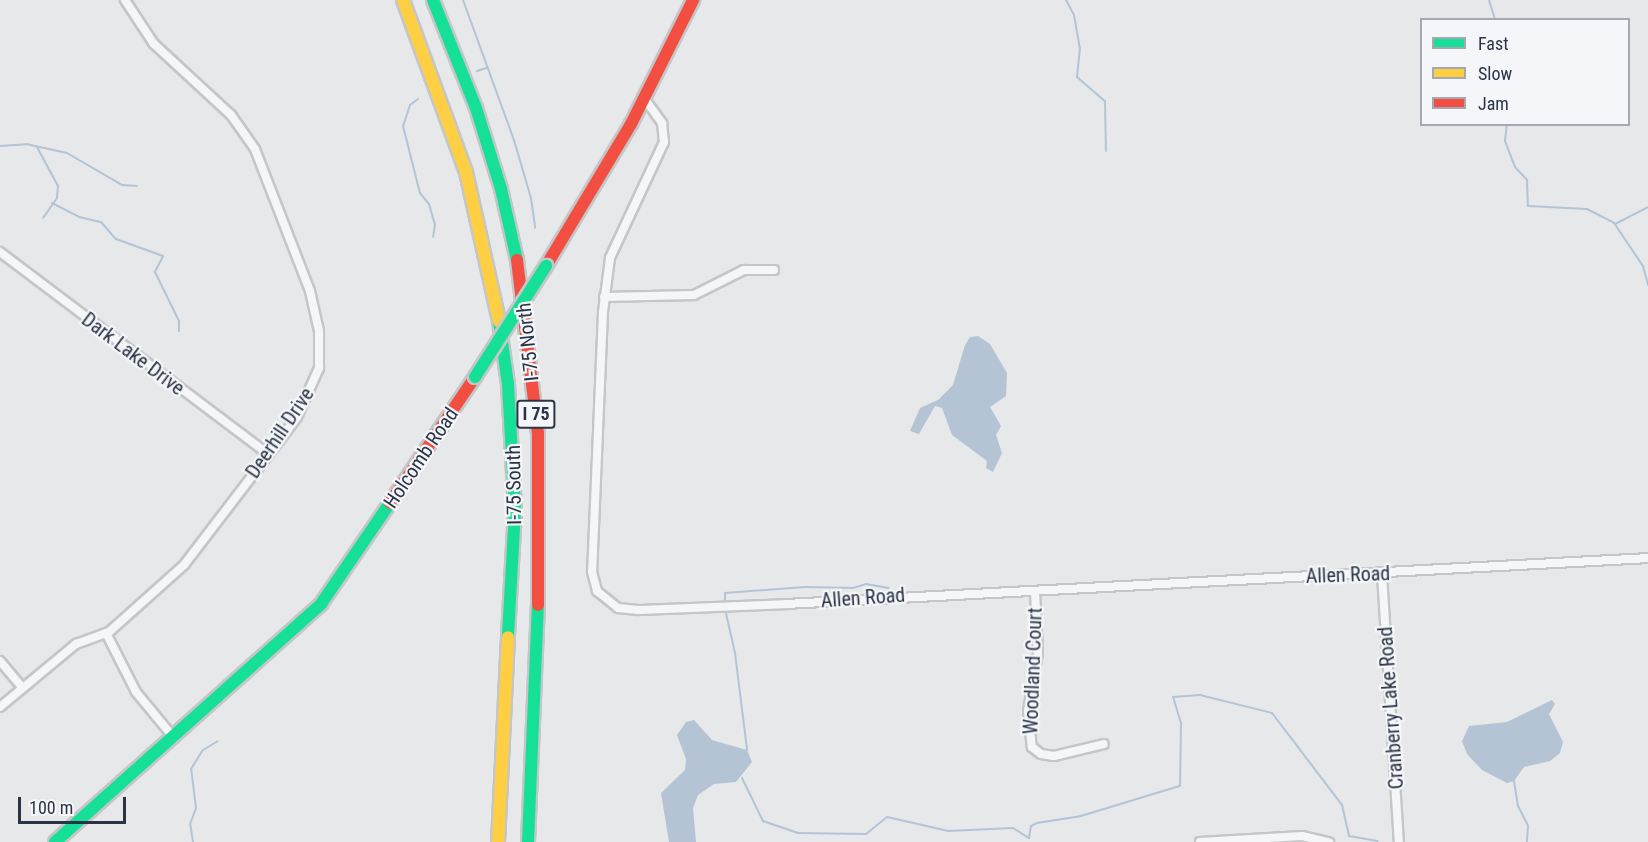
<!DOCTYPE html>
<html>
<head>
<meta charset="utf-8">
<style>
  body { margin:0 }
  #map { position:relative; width:1648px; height:842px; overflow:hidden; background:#e6e8ea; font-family:"Roboto Condensed",sans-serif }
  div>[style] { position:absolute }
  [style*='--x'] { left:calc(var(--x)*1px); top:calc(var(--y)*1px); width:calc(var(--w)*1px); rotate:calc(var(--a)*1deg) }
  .water>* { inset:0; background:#b4c4d5 }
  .stream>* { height:2px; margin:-1px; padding:0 1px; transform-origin:1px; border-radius:1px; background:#b4c4d5 }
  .roads { filter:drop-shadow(2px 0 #c4c6c8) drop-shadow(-2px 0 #c4c6c8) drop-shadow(0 2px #c4c6c8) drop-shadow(0 -2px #c4c6c8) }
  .street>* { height:8px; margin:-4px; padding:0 4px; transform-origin:4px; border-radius:4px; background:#f5f6f7 }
  .fast>* { height:12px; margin:-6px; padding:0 6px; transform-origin:6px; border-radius:6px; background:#16e098 }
  .slow>* { height:12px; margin:-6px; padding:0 6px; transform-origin:6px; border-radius:6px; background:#ffcf43 }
  .jam>* { height:12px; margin:-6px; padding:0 6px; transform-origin:6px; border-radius:6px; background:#f24e42 }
  .bridges { filter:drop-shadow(2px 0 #c4c6c8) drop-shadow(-2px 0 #c4c6c8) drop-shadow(0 2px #c4c6c8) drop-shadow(0 -2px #c4c6c8) }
  .fast-bridge>* { height:12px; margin:-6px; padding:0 6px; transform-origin:6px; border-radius:6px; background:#16e098 }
  span { translate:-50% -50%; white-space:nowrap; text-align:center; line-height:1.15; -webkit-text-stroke:4.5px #f4f6f9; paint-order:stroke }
  .shield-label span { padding:2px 4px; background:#f4f6f9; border:2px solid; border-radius:4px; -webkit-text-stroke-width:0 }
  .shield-label { font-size:18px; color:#2b3445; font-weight:700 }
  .street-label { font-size:20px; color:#2b3445 }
  .legend { position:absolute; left:1420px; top:18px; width:210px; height:108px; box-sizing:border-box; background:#f4f6f9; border:2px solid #a4a8b1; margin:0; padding:8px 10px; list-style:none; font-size:18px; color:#2b3445 }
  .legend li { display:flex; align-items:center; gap:12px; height:30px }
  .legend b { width:30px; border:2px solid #a4a8b1 }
  .scale { position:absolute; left:18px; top:797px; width:108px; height:27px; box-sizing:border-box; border:3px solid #2b3445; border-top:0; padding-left:8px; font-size:18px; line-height:21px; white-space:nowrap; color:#2b3445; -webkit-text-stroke:4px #f4f6f9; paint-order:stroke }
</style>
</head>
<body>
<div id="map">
  <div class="water">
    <div style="clip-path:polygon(978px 336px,990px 344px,1007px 373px,1006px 396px,990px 407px,1001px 426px,996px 435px,1002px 453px,993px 472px,986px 468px,987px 461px,952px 435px,942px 408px,935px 406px,919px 434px,910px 431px,920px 408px,938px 400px,953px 385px,965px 345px,970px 337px)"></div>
    <div style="clip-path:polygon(1552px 700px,1555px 704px,1549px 714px,1563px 742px,1560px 753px,1550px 761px,1524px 767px,1514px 781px,1507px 783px,1482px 770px,1467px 754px,1462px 741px,1469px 726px,1507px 722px)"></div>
    <div style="clip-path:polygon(694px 720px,712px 740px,747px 750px,752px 762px,736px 782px,714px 784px,698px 795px,693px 808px,696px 842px,669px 842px,661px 793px,685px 770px,686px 759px,677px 735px,686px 722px)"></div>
  </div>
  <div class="stream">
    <div style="--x:463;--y:0;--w:149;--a:70"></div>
    <div style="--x:514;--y:140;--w:60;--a:73.7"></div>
    <div style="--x:531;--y:198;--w:30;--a:82"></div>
    <div style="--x:1066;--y:0;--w:17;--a:62"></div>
    <div style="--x:1074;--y:15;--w:34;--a:80"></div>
    <div style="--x:1080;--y:48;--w:29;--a:96"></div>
    <div style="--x:1077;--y:77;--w:37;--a:41"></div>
    <div style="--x:1105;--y:101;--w:50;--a:88.9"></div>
    <div style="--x:1489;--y:0;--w:21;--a:73"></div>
    <div style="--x:477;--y:71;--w:10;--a:-17"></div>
    <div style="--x:418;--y:99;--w:10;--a:143"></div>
    <div style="--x:410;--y:105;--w:22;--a:108"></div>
    <div style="--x:403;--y:126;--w:69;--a:75.8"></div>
    <div style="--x:420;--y:193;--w:14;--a:51"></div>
    <div style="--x:429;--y:204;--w:22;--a:74"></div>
    <div style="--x:435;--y:225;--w:12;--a:99"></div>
    <div style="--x:1507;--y:124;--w:17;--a:97"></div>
    <div style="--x:1505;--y:141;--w:28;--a:69"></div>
    <div style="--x:1515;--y:167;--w:18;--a:47"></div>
    <div style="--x:1527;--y:180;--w:26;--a:88"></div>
    <div style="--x:1528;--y:206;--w:59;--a:2.9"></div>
    <div style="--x:1587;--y:209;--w:30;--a:27"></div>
    <div style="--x:1614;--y:223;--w:52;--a:56"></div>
    <div style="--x:1643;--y:266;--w:20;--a:75"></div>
    <div style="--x:0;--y:146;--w:26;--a:-4"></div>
    <div style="--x:26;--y:144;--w:42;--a:12.4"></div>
    <div style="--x:67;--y:153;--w:64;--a:30.2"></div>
    <div style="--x:122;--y:185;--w:15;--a:4"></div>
    <div style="--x:37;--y:147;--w:44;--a:61.7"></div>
    <div style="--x:58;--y:186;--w:12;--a:95"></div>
    <div style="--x:57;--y:198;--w:24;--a:125"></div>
    <div style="--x:52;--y:203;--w:30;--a:27"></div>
    <div style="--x:79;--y:217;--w:23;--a:13"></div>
    <div style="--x:101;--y:222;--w:23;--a:49"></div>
    <div style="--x:116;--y:239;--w:50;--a:19.9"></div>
    <div style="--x:163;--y:256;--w:18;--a:117"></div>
    <div style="--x:155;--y:272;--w:55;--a:63.9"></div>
    <div style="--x:179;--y:321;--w:10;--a:90"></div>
    <div style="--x:1615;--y:224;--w:37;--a:-27"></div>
    <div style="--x:725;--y:603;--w:10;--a:-90"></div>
    <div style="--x:725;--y:593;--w:80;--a:-4.3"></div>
    <div style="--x:805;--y:587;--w:48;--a:1.2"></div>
    <div style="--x:853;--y:588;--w:14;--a:-17"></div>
    <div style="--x:866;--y:584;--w:23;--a:10"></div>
    <div style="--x:725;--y:609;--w:45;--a:77.2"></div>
    <div style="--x:735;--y:653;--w:98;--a:82.9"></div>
    <div style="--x:742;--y:778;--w:48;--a:64"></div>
    <div style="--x:763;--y:821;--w:37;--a:19"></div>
    <div style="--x:798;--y:833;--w:68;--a:0.8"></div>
    <div style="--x:866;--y:834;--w:27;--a:-39"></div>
    <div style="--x:887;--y:817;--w:63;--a:12.9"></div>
    <div style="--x:948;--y:831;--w:65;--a:-2.6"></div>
    <div style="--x:1013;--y:828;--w:19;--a:32"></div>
    <div style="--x:1029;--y:838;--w:12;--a:-81"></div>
    <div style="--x:1031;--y:826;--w:7;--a:-27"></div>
    <div style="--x:1037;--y:823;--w:45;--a:-9"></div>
    <div style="--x:1081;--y:816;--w:103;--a:-16.9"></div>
    <div style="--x:1180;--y:786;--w:63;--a:-89.1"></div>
    <div style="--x:1181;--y:723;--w:27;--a:-107"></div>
    <div style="--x:1173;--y:697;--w:27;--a:-4"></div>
    <div style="--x:1200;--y:695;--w:74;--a:14"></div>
    <div style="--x:1272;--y:713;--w:116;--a:52.7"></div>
    <div style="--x:1342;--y:805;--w:32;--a:77"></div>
    <div style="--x:1349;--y:836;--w:29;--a:10"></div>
    <div style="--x:1514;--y:781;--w:25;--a:81"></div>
    <div style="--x:1518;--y:806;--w:22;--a:63"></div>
    <div style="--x:1528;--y:826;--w:16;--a:94"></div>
    <div style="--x:193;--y:842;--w:18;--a:-99"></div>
    <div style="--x:190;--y:824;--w:17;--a:-69"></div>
    <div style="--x:196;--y:808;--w:39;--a:-97"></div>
    <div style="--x:191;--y:769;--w:22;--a:-58"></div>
    <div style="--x:203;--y:750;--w:17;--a:-31"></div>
  </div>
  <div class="roads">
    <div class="street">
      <div style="--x:644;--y:98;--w:31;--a:54"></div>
      <div style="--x:662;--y:123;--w:19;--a:84"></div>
      <div style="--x:664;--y:142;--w:128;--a:115"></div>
      <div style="--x:610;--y:258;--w:54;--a:97.4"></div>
      <div style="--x:603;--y:312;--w:260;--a:92.4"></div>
      <div style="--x:592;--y:572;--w:20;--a:75"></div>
      <div style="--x:597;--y:591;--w:27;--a:39"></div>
      <div style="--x:618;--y:608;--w:20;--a:6"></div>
      <div style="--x:638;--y:610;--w:148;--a:-2.3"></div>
      <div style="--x:786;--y:604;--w:863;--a:-3.05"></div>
      <div style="--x:0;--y:252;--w:336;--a:37"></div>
      <div style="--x:604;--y:297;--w:90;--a:-1.3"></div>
      <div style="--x:694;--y:295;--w:56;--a:-26.6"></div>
      <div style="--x:744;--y:270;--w:30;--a:0"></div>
      <div style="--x:1382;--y:574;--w:269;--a:86.4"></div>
      <div style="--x:1035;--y:591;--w:62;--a:87.2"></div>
      <div style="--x:1038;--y:653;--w:59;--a:99.8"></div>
      <div style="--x:1028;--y:711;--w:36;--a:84"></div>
      <div style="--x:1032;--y:747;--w:11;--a:38"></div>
      <div style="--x:1041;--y:754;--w:13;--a:9"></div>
      <div style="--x:1054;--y:756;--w:51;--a:-13.5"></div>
      <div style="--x:106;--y:633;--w:66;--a:63"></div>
      <div style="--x:136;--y:692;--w:60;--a:50.4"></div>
      <div style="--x:0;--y:661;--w:34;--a:50"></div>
      <div style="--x:0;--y:707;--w:99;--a:-39.7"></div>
      <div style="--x:76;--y:644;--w:35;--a:-20"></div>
      <div style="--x:109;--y:632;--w:101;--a:-41.8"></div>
      <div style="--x:184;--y:565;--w:186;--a:-52.6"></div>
      <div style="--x:297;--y:417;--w:54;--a:-65.8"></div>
      <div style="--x:319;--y:368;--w:37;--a:-90"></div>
      <div style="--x:319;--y:331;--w:41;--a:-102.7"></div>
      <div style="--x:310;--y:291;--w:152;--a:-111.2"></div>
      <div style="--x:255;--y:149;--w:42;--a:-125.2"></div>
      <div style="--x:231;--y:115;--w:105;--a:-137.3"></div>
      <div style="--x:154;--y:44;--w:53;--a:-123.4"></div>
      <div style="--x:1200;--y:842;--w:102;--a:-3.4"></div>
      <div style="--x:1302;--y:836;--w:28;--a:13"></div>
    </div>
    <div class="fast">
      <div style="--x:433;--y:0;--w:116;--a:68.3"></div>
      <div style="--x:476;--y:108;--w:85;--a:72.8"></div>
      <div style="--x:501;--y:189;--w:73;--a:77.3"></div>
      <div style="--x:499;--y:321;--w:64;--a:81.9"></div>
      <div style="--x:508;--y:384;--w:126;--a:86.8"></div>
      <div style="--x:515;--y:510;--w:127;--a:93.2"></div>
      <div style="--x:55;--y:842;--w:357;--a:-41.8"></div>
      <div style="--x:321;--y:604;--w:122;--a:-55.7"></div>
      <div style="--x:528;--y:842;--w:237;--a:-87.6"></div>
    </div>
    <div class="slow">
      <div style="--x:403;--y:0;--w:183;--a:69.9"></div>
      <div style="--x:466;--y:172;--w:153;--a:77.5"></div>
      <div style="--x:498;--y:842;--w:205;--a:-87.2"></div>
    </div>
    <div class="jam">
      <div style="--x:517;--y:260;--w:175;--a:83.1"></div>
      <div style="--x:538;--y:434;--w:171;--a:90"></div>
      <div style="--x:546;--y:266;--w:165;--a:-59.1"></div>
      <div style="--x:631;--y:124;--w:139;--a:-63.4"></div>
      <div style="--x:390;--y:503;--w:152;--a:-56"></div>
    </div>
  </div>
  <div class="bridges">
    <div class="fast-bridge">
      <div style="--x:475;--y:377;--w:132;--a:-57.4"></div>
    </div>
  </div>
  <div class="shield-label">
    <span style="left:536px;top:414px">I 75</span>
  </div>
  <div class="street-label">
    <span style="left:528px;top:342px;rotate:-96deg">I-75 North</span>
    <span style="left:133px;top:354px;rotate:37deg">Dark Lake Drive</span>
    <span style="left:280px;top:433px;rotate:-56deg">Deerhill Drive</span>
    <span style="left:421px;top:458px;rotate:-56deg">Holcomb Road</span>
    <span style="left:514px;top:485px;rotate:-91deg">I-75 South</span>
    <span style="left:1348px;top:575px;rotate:-2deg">Allen Road</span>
    <span style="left:863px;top:598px;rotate:-4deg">Allen Road</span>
    <span style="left:1033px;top:671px;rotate:-88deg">Woodland Court</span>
    <span style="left:1391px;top:708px;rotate:-94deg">Cranberry Lake Road</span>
  </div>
  <ul class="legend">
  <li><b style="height:8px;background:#16e098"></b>Fast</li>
  <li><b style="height:8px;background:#ffcf43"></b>Slow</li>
  <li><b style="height:8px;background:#f24e42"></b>Jam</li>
  </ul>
  <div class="scale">100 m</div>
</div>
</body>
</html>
